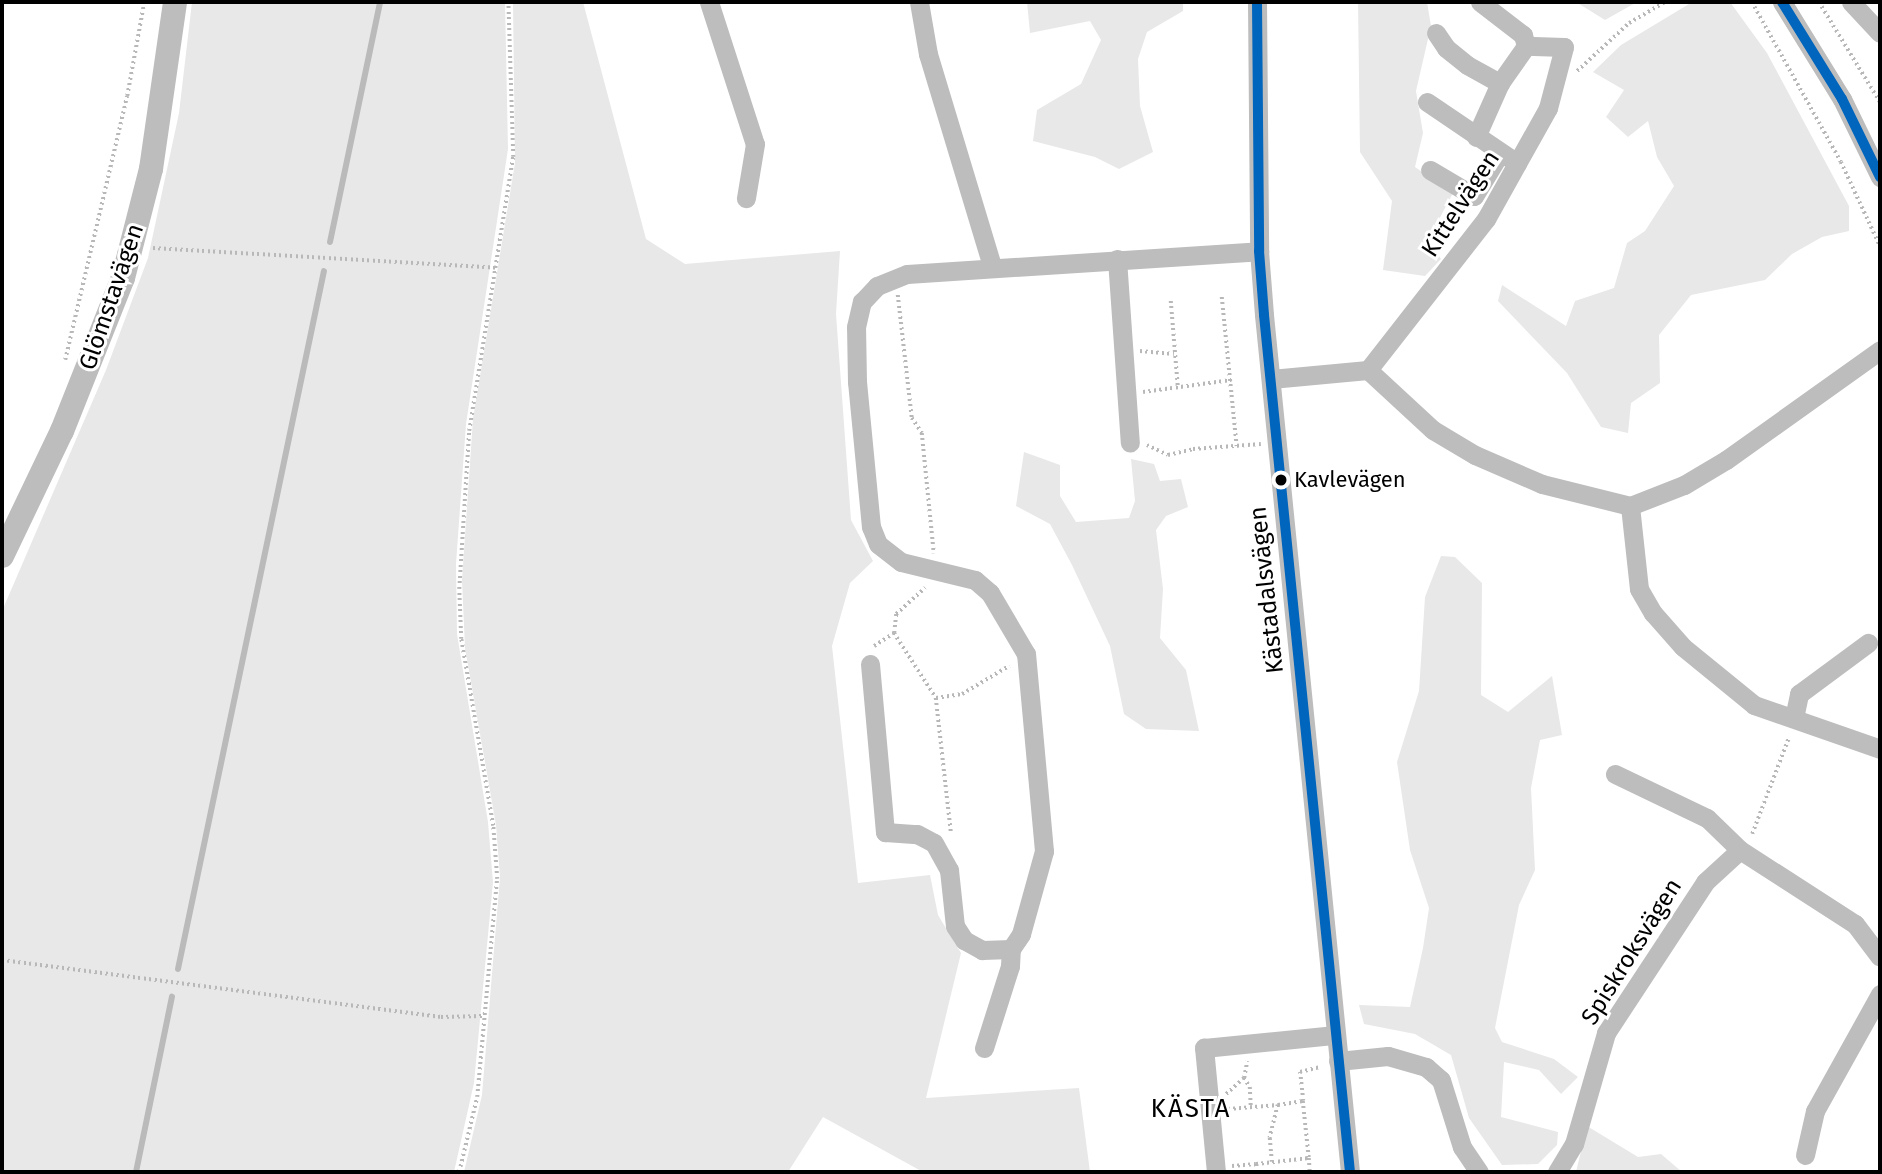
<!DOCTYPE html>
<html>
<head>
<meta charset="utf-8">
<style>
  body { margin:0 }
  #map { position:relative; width:1882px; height:1174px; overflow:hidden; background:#fff; font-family:"Fira Sans",sans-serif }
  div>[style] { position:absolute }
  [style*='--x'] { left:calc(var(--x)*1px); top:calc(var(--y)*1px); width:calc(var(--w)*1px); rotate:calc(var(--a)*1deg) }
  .green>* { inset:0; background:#e8e8e8 }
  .stream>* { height:6px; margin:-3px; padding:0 3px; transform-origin:3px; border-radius:3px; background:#bababa }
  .path>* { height:3.5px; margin-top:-1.75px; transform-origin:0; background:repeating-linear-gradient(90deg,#b8b8b8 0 2px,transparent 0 5.5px) }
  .minor>* { height:19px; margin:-9.5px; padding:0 9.5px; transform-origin:9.5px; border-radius:9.5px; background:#bdbdbd }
  .major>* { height:24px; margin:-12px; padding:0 12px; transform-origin:12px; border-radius:12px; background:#bdbdbd }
  .bus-1>* { height:10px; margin:-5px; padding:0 5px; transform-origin:5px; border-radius:5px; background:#0065bd }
  .dots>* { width:19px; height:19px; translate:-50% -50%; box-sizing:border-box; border:4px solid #fff; border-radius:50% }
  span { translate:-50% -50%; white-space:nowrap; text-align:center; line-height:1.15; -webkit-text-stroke:6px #fff; paint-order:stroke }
  .bus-label { font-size:22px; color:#000 }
  .left { translate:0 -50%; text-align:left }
  .street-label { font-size:24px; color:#000 }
  .neighbourhood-label { font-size:26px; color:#000; letter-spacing:2px }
  .frame { position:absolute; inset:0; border:4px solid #000; pointer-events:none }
</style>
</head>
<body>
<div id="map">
  <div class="green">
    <div style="clip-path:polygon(192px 2px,505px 2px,508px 149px,466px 424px,456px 564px,457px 634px,488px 822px,493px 882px,474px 1083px,454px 1172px,2px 1172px,2px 611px,106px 370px,148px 258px,179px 113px)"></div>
    <div style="clip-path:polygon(513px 2px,583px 2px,646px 239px,685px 264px,840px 251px,836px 314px,851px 520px,873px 561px,850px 583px,832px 646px,858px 883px,930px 875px,938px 915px,961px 953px,926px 1098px,1079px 1088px,1090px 1172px,923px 1172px,823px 1117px,788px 1172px,464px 1172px,482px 1095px,500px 877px,496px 825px,465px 648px,462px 580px,473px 419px,515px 163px)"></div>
    <div style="clip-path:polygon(1027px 2px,1183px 2px,1183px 11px,1147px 32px,1138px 59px,1140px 106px,1153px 152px,1119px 169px,1095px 157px,1033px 141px,1037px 110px,1081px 84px,1101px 40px,1090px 21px,1030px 33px)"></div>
    <div style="clip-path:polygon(1358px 2px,1427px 2px,1431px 26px,1416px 91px,1423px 133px,1415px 167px,1453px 193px,1428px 240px,1441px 259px,1425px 276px,1383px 270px,1392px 201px,1360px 152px)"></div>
    <div style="clip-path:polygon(1576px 2px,1637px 2px,1605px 20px)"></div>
    <div style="clip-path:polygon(1730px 2px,1767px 53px,1849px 206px,1849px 231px,1822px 237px,1792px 254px,1765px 280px,1691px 295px,1659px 335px,1660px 383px,1631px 403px,1628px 433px,1601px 427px,1567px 373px,1498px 301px,1502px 285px,1566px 326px,1575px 301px,1614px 288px,1627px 243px,1645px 231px,1674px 186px,1657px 157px,1648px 121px,1628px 137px,1606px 117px,1624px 90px,1593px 72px,1621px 45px,1689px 4px)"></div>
    <div style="clip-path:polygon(1024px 452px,1060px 465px,1060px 496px,1076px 522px,1129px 518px,1135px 501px,1131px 459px,1154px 464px,1160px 481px,1181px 479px,1188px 507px,1166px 516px,1156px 530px,1163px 589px,1160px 638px,1186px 670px,1199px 731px,1146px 729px,1124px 714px,1110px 646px,1072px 565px,1050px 524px,1016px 506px)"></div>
    <div style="clip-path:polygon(1441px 556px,1455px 557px,1482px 583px,1481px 695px,1508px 712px,1552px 676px,1562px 735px,1540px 740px,1531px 788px,1535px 870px,1519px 905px,1495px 1028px,1502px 1042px,1554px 1059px,1578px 1077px,1561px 1094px,1539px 1070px,1504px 1062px,1501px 1117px,1558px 1132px,1557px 1145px,1538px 1164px,1502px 1165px,1469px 1118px,1451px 1055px,1415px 1034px,1364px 1024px,1359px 1005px,1410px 1007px,1423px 948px,1429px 908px,1410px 850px,1397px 762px,1419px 691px,1425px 597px)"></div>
    <div style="clip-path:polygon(1587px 1126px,1638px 1157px,1661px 1154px,1682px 1172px,1576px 1172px)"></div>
  </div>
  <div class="stream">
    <div style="--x:330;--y:242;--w:245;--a:-78.2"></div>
    <div style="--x:178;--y:969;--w:713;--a:-78.19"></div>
    <div style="--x:136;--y:1172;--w:179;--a:-78.4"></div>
  </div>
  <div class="path">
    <div style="--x:1752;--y:2;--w:183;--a:60.9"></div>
    <div style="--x:1841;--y:162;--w:93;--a:65.1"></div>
    <div style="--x:1819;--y:2;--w:117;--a:58.6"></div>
    <div style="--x:1577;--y:71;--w:71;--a:-42.7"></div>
    <div style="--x:1629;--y:23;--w:42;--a:-30.3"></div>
    <div style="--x:153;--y:248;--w:345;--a:3.3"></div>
    <div style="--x:898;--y:295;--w:124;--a:83.5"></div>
    <div style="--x:912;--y:418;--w:18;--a:56"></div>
    <div style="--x:922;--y:433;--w:121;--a:84.3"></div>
    <div style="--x:1222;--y:297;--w:150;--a:84.3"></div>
    <div style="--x:1171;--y:301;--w:85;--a:85.3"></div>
    <div style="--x:1140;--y:351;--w:34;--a:5"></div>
    <div style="--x:65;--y:360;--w:271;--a:-76.8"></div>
    <div style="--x:127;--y:96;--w:96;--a:-79.7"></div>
    <div style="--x:1143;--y:392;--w:89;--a:-7.8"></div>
    <div style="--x:1147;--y:445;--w:23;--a:25"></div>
    <div style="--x:1168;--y:455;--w:26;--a:-13"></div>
    <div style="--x:1193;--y:449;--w:68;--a:-4.2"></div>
    <div style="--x:894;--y:633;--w:19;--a:-84"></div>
    <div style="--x:896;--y:614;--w:39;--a:-42"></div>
    <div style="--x:874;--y:646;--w:24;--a:-33"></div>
    <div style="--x:894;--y:633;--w:77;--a:57.1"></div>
    <div style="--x:936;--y:698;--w:135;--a:83.6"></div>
    <div style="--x:936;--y:698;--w:26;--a:-9"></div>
    <div style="--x:962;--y:694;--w:55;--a:-30.8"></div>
    <div style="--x:1752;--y:834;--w:104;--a:-69.1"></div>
    <div style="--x:2;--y:960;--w:443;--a:7.4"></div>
    <div style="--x:441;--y:1017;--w:42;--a:-1.4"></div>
    <div style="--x:1244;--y:1078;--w:11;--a:56"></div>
    <div style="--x:1250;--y:1087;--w:20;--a:87"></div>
    <div style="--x:1226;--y:1094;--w:24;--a:-42"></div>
    <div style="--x:1244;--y:1078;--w:17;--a:-80"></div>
    <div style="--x:1303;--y:1101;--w:29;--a:-96"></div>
    <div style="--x:1300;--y:1072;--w:21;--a:-14"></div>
    <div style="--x:1278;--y:1105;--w:25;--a:-9"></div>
    <div style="--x:1303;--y:1101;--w:57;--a:84"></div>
    <div style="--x:1228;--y:1109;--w:50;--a:-4.6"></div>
    <div style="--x:1278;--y:1105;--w:34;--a:104"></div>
    <div style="--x:1270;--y:1138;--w:24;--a:85"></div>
    <div style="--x:1232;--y:1166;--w:24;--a:-5"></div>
    <div style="--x:459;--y:1172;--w:77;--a:-76.5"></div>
    <div style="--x:477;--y:1097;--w:219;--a:-84.8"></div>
    <div style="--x:497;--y:879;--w:53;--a:-94.3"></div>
    <div style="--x:493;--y:826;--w:190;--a:-99.7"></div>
    <div style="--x:461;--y:639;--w:50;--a:-92.3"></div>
    <div style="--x:459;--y:589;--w:158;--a:-86.4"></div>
    <div style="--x:469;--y:431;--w:278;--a:-80.9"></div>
    <div style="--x:513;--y:157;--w:155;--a:-91.8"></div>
    <div style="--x:1257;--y:1172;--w:8;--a:-97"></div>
    <div style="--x:1256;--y:1164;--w:53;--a:-6.5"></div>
    <div style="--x:1309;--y:1158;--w:14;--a:86"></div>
  </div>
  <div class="minor">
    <div style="--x:709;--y:2;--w:149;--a:72.1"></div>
    <div style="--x:755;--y:144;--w:55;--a:99.5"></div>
    <div style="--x:919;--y:2;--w:53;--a:80.2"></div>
    <div style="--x:928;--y:54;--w:221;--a:73.2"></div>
    <div style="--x:1257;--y:2;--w:249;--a:89.5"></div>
    <div style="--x:1259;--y:251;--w:64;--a:85.5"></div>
    <div style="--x:1264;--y:315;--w:861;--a:84.27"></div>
    <div style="--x:1480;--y:2;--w:54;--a:37.5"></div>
    <div style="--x:1523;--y:35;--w:11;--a:75"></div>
    <div style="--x:1782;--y:2;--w:114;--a:58.3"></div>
    <div style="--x:1842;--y:99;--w:87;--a:64"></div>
    <div style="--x:1851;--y:2;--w:42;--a:46.9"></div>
    <div style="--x:1436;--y:33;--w:18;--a:56"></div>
    <div style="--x:1446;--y:48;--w:27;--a:39"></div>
    <div style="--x:1467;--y:65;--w:38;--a:29"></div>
    <div style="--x:1427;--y:102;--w:109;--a:34.1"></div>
    <div style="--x:1430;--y:170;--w:51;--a:30.6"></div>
    <div style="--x:1474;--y:196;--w:50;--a:-58.8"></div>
    <div style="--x:1117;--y:259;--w:184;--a:86"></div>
    <div style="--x:1368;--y:370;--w:192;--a:-52"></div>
    <div style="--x:1486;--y:219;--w:127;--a:-60.8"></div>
    <div style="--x:1548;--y:108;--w:63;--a:-75.3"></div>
    <div style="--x:1564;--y:47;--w:38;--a:-178"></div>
    <div style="--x:1526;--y:46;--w:45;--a:125.1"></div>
    <div style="--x:1500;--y:83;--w:59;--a:114"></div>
    <div style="--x:1271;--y:379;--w:97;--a:-5.3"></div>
    <div style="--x:1368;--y:370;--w:88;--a:42.7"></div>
    <div style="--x:1433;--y:430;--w:49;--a:30.8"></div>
    <div style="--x:1475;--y:455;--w:73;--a:23.4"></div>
    <div style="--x:1542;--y:484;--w:91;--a:14"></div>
    <div style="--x:1630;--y:506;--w:58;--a:-21.3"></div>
    <div style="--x:1684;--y:485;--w:49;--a:-30.8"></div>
    <div style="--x:1726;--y:460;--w:189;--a:-35.5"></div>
    <div style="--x:1630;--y:506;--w:83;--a:83.8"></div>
    <div style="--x:1639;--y:589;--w:28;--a:60"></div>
    <div style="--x:1653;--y:613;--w:45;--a:48.6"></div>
    <div style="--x:1683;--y:647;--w:92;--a:39.2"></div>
    <div style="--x:1754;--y:705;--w:133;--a:19.2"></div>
    <div style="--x:870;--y:664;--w:169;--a:84.9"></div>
    <div style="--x:885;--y:832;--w:32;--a:4"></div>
    <div style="--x:917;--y:834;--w:19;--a:28"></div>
    <div style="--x:934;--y:843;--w:31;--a:61"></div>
    <div style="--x:949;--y:870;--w:56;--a:83.9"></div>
    <div style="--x:955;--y:926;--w:17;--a:57"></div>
    <div style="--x:964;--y:940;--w:21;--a:29"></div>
    <div style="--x:982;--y:950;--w:29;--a:-2"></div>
    <div style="--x:1011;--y:949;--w:18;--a:-56"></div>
    <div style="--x:1021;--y:934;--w:86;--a:-74.5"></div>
    <div style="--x:1044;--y:851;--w:198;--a:-95.2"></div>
    <div style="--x:1026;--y:654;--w:71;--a:-120.5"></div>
    <div style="--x:990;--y:593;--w:20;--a:-139"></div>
    <div style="--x:975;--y:580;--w:76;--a:-166.3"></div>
    <div style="--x:901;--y:562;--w:29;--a:-142"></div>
    <div style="--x:878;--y:544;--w:18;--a:-112"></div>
    <div style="--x:871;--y:527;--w:146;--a:-95.5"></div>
    <div style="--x:857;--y:382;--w:55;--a:-91"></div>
    <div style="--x:856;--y:327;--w:26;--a:-77"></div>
    <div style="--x:862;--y:302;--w:22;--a:-47"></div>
    <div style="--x:877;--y:286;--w:32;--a:-22"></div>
    <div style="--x:907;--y:274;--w:353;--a:-3.7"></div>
    <div style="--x:1794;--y:718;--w:25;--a:-78"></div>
    <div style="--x:1799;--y:694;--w:86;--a:-36.5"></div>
    <div style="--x:1615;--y:774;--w:102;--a:25.6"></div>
    <div style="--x:1707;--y:818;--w:46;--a:44.1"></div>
    <div style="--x:984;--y:1048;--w:86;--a:-72.4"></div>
    <div style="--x:1010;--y:966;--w:17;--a:-87"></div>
    <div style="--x:1338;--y:1061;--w:50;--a:-5.7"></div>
    <div style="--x:1388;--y:1056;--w:40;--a:16"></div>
    <div style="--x:1426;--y:1067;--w:20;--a:41"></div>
    <div style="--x:1441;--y:1080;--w:70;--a:72.6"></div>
    <div style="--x:1462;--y:1147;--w:30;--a:56"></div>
    <div style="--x:1805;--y:1155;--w:45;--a:-77.2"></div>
    <div style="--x:1815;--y:1111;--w:134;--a:-60.9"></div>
    <div style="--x:1216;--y:1172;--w:125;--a:-95.5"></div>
    <div style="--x:1204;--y:1048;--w:132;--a:-5.7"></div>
    <div style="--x:1557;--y:1172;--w:33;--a:-59"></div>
    <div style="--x:1574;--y:1144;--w:116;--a:-73.9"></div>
    <div style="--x:1606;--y:1033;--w:181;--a:-56.7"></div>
    <div style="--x:1705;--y:882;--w:47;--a:-42.4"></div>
    <div style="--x:1740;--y:850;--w:137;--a:32.8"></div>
    <div style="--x:1855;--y:924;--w:41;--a:52.9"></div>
  </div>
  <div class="major">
    <div style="--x:2;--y:556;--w:139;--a:-64.4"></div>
    <div style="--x:62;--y:431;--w:165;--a:-68.3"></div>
    <div style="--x:123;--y:278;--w:113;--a:-75.6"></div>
    <div style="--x:151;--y:169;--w:169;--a:-81.8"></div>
  </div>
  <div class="bus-1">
    <div style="--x:1257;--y:2;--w:249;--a:89.5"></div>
    <div style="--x:1259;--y:251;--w:64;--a:85.5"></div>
    <div style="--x:1264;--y:315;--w:861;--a:84.27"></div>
    <div style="--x:1782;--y:2;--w:114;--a:58.3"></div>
    <div style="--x:1842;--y:99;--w:87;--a:64"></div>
  </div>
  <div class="dots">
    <div style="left:1281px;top:480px;background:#000"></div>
  </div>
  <div class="bus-label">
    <span class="left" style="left:1294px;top:480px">Kavlevägen</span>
  </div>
  <div class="street-label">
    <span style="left:1461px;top:204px;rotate:-57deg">Kittelvägen</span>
    <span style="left:112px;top:297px;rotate:-71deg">Glömstavägen</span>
    <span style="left:1267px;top:590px;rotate:-96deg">Kästadalsvägen</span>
    <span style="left:1632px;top:952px;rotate:-58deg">Spiskroksvägen</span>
  </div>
  <div class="neighbourhood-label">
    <span style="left:1191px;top:1109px">KÄSTA</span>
  </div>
  <div class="frame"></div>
</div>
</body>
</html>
